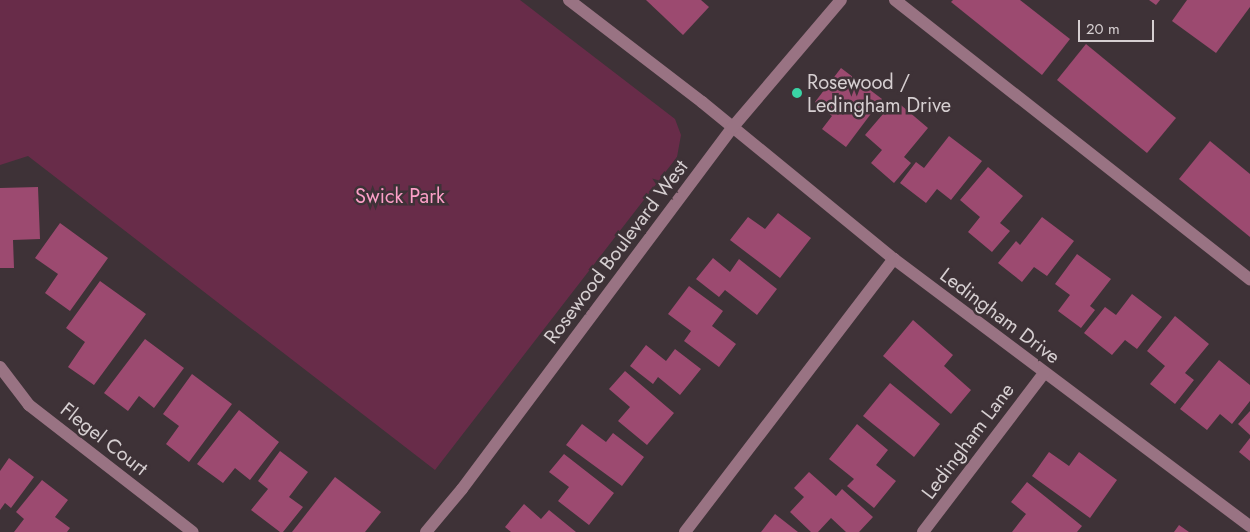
<!DOCTYPE html>
<html>
<head>
<meta charset="utf-8">
<style>
  body { margin:0 }
  #map { position:relative; width:1250px; height:532px; overflow:hidden; background:#3e3237; font-family:Jost,sans-serif }
  div>[style] { position:absolute }
  [style*='--x'] { left:calc(var(--x)*1px); top:calc(var(--y)*1px); width:calc(var(--w)*1px); rotate:calc(var(--a)*1deg) }
  .green>* { inset:0; background:#682c49 }
  .building>* { inset:0; background:#9c4a70 }
  .minor>* { height:12px; margin:-6px; padding:0 6px; transform-origin:6px; border-radius:6px; background:#997383 }
  .dots>* { width:14px; height:14px; translate:-50% -50%; box-sizing:border-box; border:2px solid #3e3237; border-radius:50% }
  span { translate:-50% -50%; white-space:nowrap; text-align:center; line-height:1.15; -webkit-text-stroke:5px #3e3237; paint-order:stroke }
  .poi-label { font-size:20px; color:#d6cfd1 }
  .left { translate:0 -50%; text-align:left }
  .park-label { font-size:20px; color:#fb9fc7 }
  .street-label { font-size:20px; color:#d6cfd1 }
  .scale { position:absolute; left:1078px; top:20px; width:76px; height:22px; box-sizing:border-box; border:2px solid #d6cfd1; border-top:0; padding-left:6px; font-size:15px; line-height:18px; white-space:nowrap; color:#d6cfd1; -webkit-text-stroke:4px #3e3237; paint-order:stroke }
</style>
</head>
<body>
<div id="map">
  <div class="green">
    <div style="clip-path:polygon(0 0,520px 0,675px 119px,681px 135px,677px 157px,435px 470px,28px 156px,0 165px)"></div>
  </div>
  <div class="building">
    <div style="clip-path:polygon(646px 0,701px 0,709px 7px,683px 35px)"></div>
    <div style="clip-path:polygon(953px 0,1020px 0,1070px 39px,1042px 75px,951px 2px)"></div>
    <div style="clip-path:polygon(1149px 0,1160px 0,1156px 5px)"></div>
    <div style="clip-path:polygon(1187px 0,1250px 0,1250px 7px,1216px 53px,1172px 21px)"></div>
    <div style="clip-path:polygon(1086px 44px,1176px 118px,1147px 153px,1057px 80px)"></div>
    <div style="clip-path:polygon(841px 68px,882px 99px,846px 147px,822px 129px,832px 116px,815px 102px)"></div>
    <div style="clip-path:polygon(895px 100px,928px 128px,904px 157px,911px 163px,894px 183px,871px 163px,882px 150px,865px 135px)"></div>
    <div style="clip-path:polygon(949px 136px,982px 161px,951px 200px,937px 189px,926px 203px,900px 183px,916px 162px,924px 168px)"></div>
    <div style="clip-path:polygon(1210px 141px,1250px 174px,1250px 237px,1179px 179px)"></div>
    <div style="clip-path:polygon(988px 167px,1023px 196px,1000px 223px,1010px 231px,992px 252px,968px 232px,980px 217px,960px 200px)"></div>
    <div style="clip-path:polygon(38px 187px,40px 239px,13px 240px,14px 268px,0 268px,0 188px)"></div>
    <div style="clip-path:polygon(778px 213px,811px 238px,780px 278px,730px 240px,748px 217px,765px 229px)"></div>
    <div style="clip-path:polygon(1042px 217px,1074px 241px,1047px 276px,1034px 267px,1022px 282px,998px 263px,1016px 241px,1020px 245px)"></div>
    <div style="clip-path:polygon(60px 223px,108px 258px,70px 311px,45px 293px,58px 274px,35px 258px)"></div>
    <div style="clip-path:polygon(1077px 254px,1111px 279px,1090px 306px,1095px 310px,1081px 328px,1058px 311px,1070px 295px,1055px 284px)"></div>
    <div style="clip-path:polygon(713px 258px,730px 272px,739px 259px,777px 289px,757px 315px,725px 290px,719px 297px,696px 279px)"></div>
    <div style="clip-path:polygon(100px 281px,146px 314px,94px 385px,68px 367px,85px 342px,66px 328px)"></div>
    <div style="clip-path:polygon(689px 286px,723px 311px,712px 326px,736px 344px,719px 367px,684px 341px,691px 331px,668px 314px)"></div>
    <div style="clip-path:polygon(1132px 294px,1162px 317px,1137px 349px,1125px 340px,1112px 355px,1084px 333px,1105px 307px,1116px 315px)"></div>
    <div style="clip-path:polygon(1175px 316px,1209px 344px,1185px 373px,1194px 380px,1175px 404px,1150px 384px,1165px 366px,1147px 351px)"></div>
    <div style="clip-path:polygon(913px 320px,953px 355px,944px 366px,971px 390px,951px 414px,883px 356px)"></div>
    <div style="clip-path:polygon(145px 339px,184px 368px,154px 408px,139px 396px,128px 411px,104px 393px)"></div>
    <div style="clip-path:polygon(646px 345px,666px 361px,675px 349px,701px 369px,680px 395px,658px 377px,653px 384px,630px 366px)"></div>
    <div style="clip-path:polygon(1219px 360px,1250px 385px,1250px 401px,1232px 424px,1220px 414px,1207px 430px,1180px 409px)"></div>
    <div style="clip-path:polygon(625px 371px,674px 413px,647px 445px,618px 421px,630px 407px,609px 389px)"></div>
    <div style="clip-path:polygon(192px 374px,232px 404px,189px 462px,166px 444px,179px 426px,163px 414px)"></div>
    <div style="clip-path:polygon(890px 383px,940px 424px,914px 457px,863px 416px)"></div>
    <div style="clip-path:polygon(239px 410px,279px 442px,250px 480px,235px 468px,223px 483px,197px 464px)"></div>
    <div style="clip-path:polygon(1250px 411px,1250px 435px,1238px 424px)"></div>
    <div style="clip-path:polygon(582px 424px,606px 442px,613px 433px,644px 457px,622px 486px,566px 445px)"></div>
    <div style="clip-path:polygon(857px 424px,888px 450px,876px 465px,896px 481px,874px 508px,847px 486px,854px 479px,829px 459px)"></div>
    <div style="clip-path:polygon(1250px 438px,1250px 461px,1239px 452px)"></div>
    <div style="clip-path:polygon(280px 451px,308px 472px,289px 497px,303px 507px,283px 532px,280px 532px,251px 510px,268px 489px,258px 481px)"></div>
    <div style="clip-path:polygon(1049px 452px,1069px 466px,1079px 452px,1117px 480px,1090px 518px,1032px 476px)"></div>
    <div style="clip-path:polygon(564px 454px,614px 493px,589px 525px,558px 501px,569px 487px,549px 472px)"></div>
    <div style="clip-path:polygon(9px 458px,34px 477px,11px 508px,5px 503px,0 510px,0 471px)"></div>
    <div style="clip-path:polygon(809px 472px,836px 496px,842px 489px,873px 517px,859px 532px,846px 532px,831px 518px,818px 532px,811px 532px,790px 512px,804px 497px,794px 488px)"></div>
    <div style="clip-path:polygon(335px 477px,381px 512px,365px 532px,292px 532px)"></div>
    <div style="clip-path:polygon(42px 480px,68px 500px,55px 517px,70px 528px,67px 532px,14px 532px,24px 519px,16px 512px)"></div>
    <div style="clip-path:polygon(1027px 482px,1082px 526px,1077px 532px,1012px 532px,1026px 514px,1011px 502px)"></div>
    <div style="clip-path:polygon(524px 504px,541px 519px,549px 510px,576px 532px,511px 532px,505px 527px)"></div>
    <div style="clip-path:polygon(775px 514px,798px 532px,761px 532px)"></div>
    <div style="clip-path:polygon(1179px 525px,1189px 532px,1174px 532px)"></div>
  </div>
  <div class="minor">
    <div style="--x:569;--y:0;--w:168;--a:37.5"></div>
    <div style="--x:702;--y:102;--w:248;--a:39.3"></div>
    <div style="--x:894;--y:259;--w:445;--a:36.9"></div>
    <div style="--x:895;--y:0;--w:452;--a:38.2"></div>
    <div style="--x:0;--y:367;--w:48;--a:52.7"></div>
    <div style="--x:29;--y:405;--w:207;--a:37.8"></div>
    <div style="--x:426;--y:532;--w:56;--a:-50.1"></div>
    <div style="--x:462;--y:489;--w:451;--a:-53.2"></div>
    <div style="--x:732;--y:128;--w:168;--a:-49.6"></div>
    <div style="--x:685;--y:532;--w:344;--a:-52.6"></div>
    <div style="--x:923;--y:532;--w:200;--a:-52.7"></div>
  </div>
  <div class="dots">
    <div style="left:797px;top:93px;background:#3ad4a5"></div>
  </div>
  <div class="poi-label">
    <span class="left" style="left:807px;top:94px">Rosewood /<br>Ledingham Drive</span>
  </div>
  <div class="park-label">
    <span style="left:400px;top:196px">Swick Park</span>
  </div>
  <div class="street-label">
    <span style="left:616px;top:252px;rotate:-53deg">Rosewood Boulevard West</span>
    <span style="left:1000px;top:316px;rotate:37deg">Ledingham Drive</span>
    <span style="left:104px;top:439px;rotate:38deg">Flegel Court</span>
    <span style="left:968px;top:441px;rotate:-53deg">Ledingham Lane</span>
  </div>
  <div class="scale">20 m</div>
</div>
</body>
</html>
